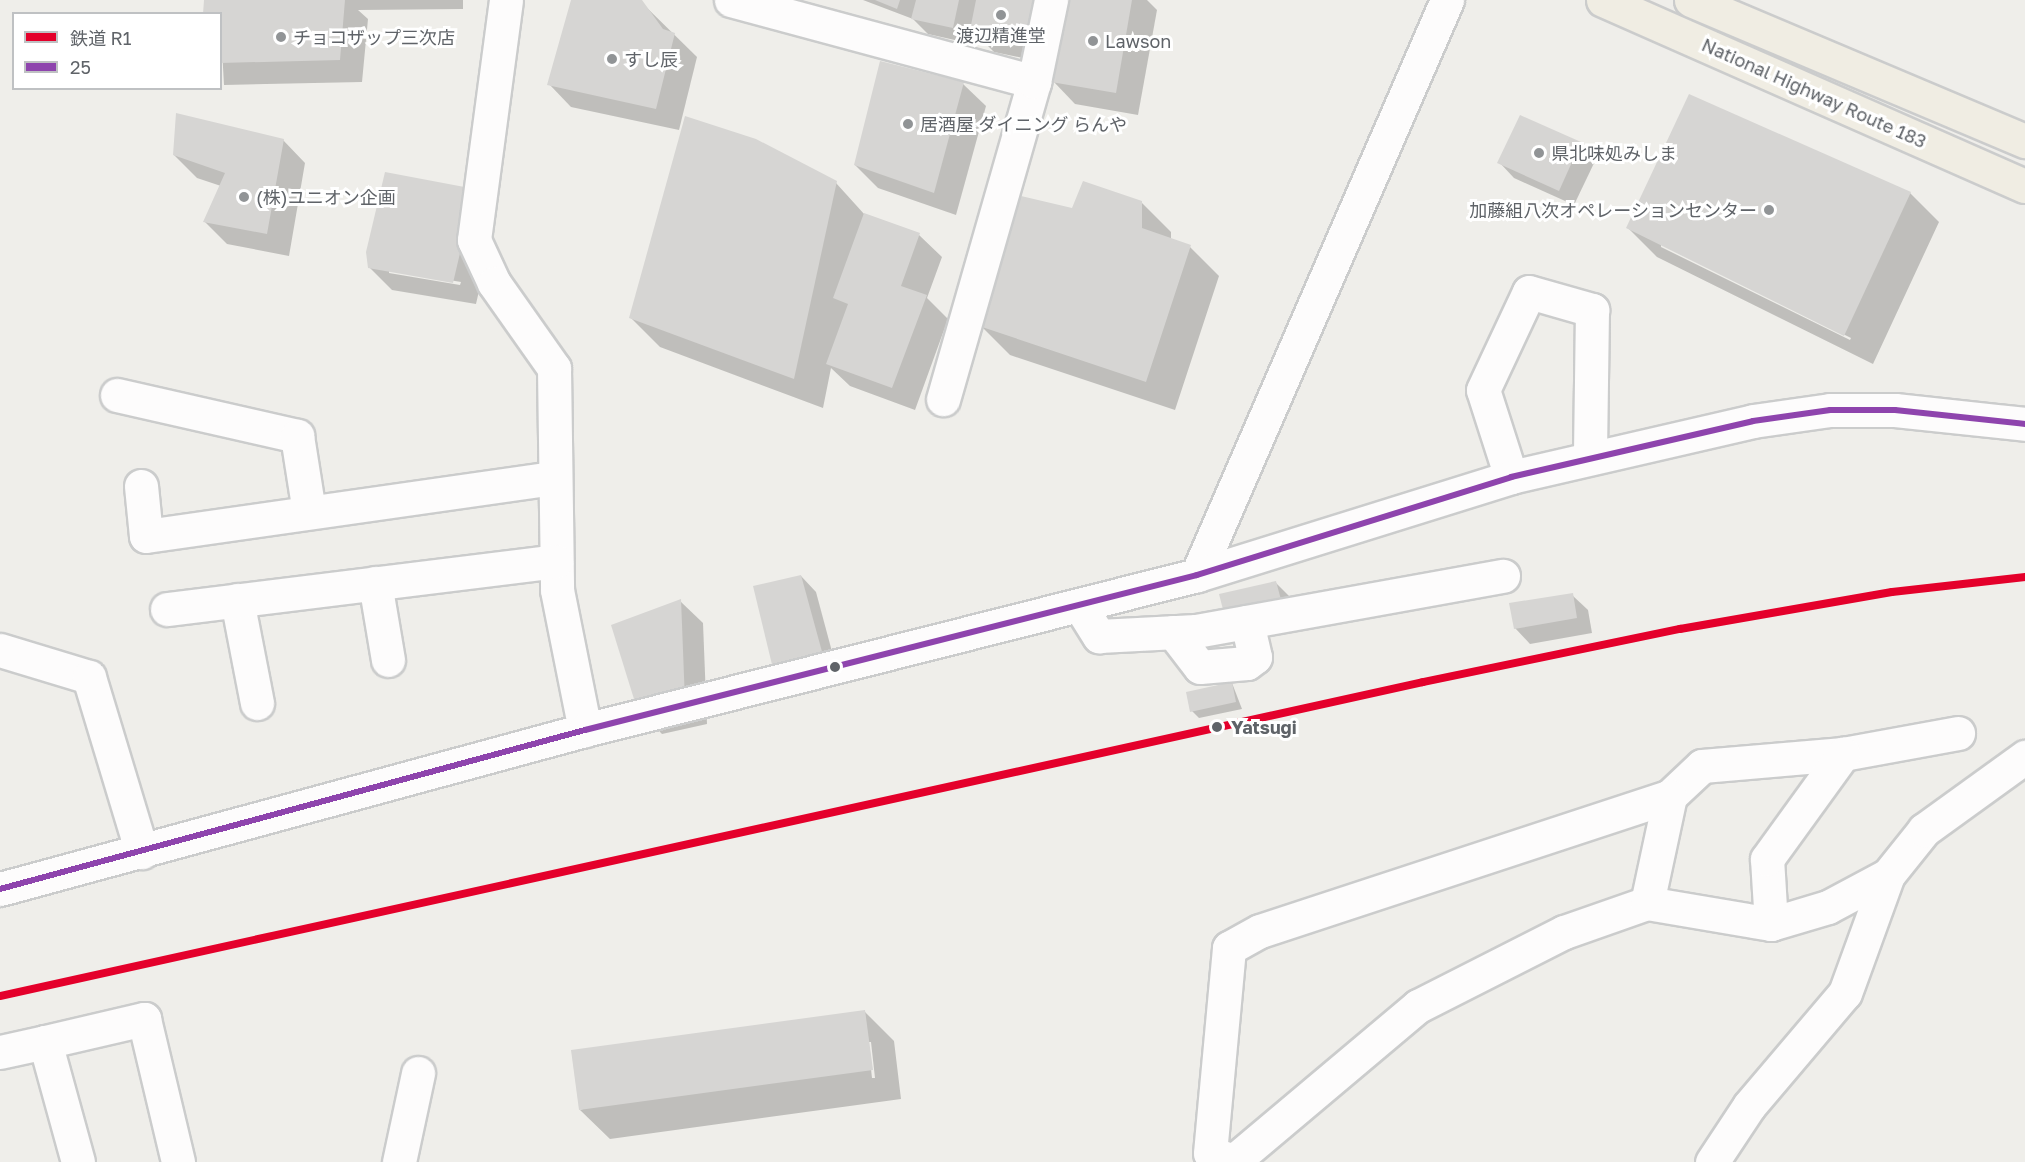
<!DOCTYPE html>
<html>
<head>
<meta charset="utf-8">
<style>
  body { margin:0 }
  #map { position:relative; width:2025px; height:1162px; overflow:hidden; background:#efeeea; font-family:"Golos Text","Noto Sans JP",sans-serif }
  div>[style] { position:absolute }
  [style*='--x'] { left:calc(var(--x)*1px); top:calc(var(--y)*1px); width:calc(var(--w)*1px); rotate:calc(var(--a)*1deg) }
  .shadow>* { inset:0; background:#0003 }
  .building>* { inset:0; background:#d6d5d3 }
  .roads { filter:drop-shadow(2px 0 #cbcccc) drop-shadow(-2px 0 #cbcccc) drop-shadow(0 2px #cbcccc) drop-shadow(0 -2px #cbcccc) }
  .minor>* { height:33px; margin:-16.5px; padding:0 16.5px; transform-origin:16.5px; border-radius:16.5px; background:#fdfcfc }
  .highway>* { height:33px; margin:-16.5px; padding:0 16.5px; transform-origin:16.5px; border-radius:16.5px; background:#f0ede3 }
  .bus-1>* { height:6px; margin:-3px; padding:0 3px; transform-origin:3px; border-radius:3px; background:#8e44ad }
  .rail-1>* { height:8px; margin:-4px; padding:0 4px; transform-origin:4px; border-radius:4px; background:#e4002b }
  .dots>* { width:16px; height:16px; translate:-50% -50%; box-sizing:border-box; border:3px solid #fff; border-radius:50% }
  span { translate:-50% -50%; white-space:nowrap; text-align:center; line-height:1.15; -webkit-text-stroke:6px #fff; paint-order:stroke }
  .poi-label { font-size:18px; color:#5f6368 }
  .left { translate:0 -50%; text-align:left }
  .right { translate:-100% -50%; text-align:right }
  .street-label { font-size:18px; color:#5f6368 }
  .stop-label { font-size:18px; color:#5f6368; font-weight:700 }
  .legend { position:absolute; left:12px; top:12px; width:210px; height:78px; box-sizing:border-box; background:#fff; border:2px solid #bfc1c3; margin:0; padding:8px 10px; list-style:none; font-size:18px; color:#5f6368 }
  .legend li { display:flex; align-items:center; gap:12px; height:30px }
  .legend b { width:30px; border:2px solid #bfc1c3 }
</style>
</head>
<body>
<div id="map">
  <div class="shadow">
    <div style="clip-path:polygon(205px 0,463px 0,463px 9px,358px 10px,368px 19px,362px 82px,224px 85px,220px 14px)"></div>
    <div style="clip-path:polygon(573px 0,641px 2px,697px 57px,679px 130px,571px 107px,549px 84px)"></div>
    <div style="clip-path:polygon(evenodd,863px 0,1060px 0,1047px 63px,994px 52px,971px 29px,968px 43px,928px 34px,913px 19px,863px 0,995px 33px,1032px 41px,1032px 44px,995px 37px,995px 33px)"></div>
    <div style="clip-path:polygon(1071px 0,1147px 0,1157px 10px,1138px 115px,1075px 104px,1053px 81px)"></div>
    <div style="clip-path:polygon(963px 84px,986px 106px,956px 215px,878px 188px,855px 165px)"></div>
    <div style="clip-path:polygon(283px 140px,305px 163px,289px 256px,227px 244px,205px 222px,221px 186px,197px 178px,174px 155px)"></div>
    <div style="clip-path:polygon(1580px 144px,1596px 159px,1574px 205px,1514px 178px,1499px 162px)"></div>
    <div style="clip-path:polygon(836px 183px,865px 215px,919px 235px,942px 257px,927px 298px,948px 319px,915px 410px,850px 386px,831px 368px,823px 408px,660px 347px,630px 317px)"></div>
    <div style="clip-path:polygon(evenodd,474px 191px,497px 213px,476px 304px,392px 290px,369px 267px,474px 191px,389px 270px,461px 282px,460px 285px,389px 273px,389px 270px)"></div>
    <div style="clip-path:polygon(evenodd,1910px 193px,1939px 222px,1873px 364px,1657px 257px,1628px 228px,1910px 193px,1661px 243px,1851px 338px,1850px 340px,1661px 247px,1661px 243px)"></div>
    <div style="clip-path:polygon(1141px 202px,1171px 232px,1171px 240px,1190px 247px,1219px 276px,1175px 410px,1010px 355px,981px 326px)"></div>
    <div style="clip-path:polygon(801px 576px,816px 592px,838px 674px,792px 691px)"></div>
    <div style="clip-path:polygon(1276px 583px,1291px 598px,1300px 630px,1244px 640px)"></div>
    <div style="clip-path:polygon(1572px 595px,1588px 610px,1592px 633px,1530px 644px,1515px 628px)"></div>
    <div style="clip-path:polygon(680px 601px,703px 623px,707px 724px,662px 734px,640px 711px)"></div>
    <div style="clip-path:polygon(1232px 683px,1242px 709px,1199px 718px,1192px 711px)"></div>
    <div style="clip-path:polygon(evenodd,865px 1012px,894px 1041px,901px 1099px,610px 1139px,580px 1110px,865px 1012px,868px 1042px,871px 1042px,875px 1078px,872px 1078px,868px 1042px)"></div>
  </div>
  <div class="building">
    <div style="clip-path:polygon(204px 0,345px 0,340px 60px,220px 63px,220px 14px,203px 14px)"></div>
    <div style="clip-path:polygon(571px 0,642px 0,663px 29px,675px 33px,656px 109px,547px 85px)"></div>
    <div style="clip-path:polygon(875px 0,900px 0,897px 9px)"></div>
    <div style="clip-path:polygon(916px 0,959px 0,953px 28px,911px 19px)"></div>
    <div style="clip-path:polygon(976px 0,1033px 0,1025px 41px,970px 30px)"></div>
    <div style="clip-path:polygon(1070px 0,1132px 0,1116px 93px,1051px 82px)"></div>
    <div style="clip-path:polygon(880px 61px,964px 82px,934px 193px,854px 165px)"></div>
    <div style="clip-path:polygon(1689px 94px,1911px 192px,1844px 336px,1626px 228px)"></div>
    <div style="clip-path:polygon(176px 113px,284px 139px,267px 234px,203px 222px,225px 173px,173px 155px)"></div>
    <div style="clip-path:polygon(1520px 115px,1581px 142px,1559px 191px,1497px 163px)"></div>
    <div style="clip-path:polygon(685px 116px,756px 139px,837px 181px,794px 379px,629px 318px)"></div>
    <div style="clip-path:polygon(385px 172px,475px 189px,453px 283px,368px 268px,366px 252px)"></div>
    <div style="clip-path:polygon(1083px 181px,1142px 201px,1142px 228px,1191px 245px,1146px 382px,979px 326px,1021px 196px,1072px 208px)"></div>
    <div style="clip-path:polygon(864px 213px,920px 233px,901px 286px,927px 295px,892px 388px,826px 364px,848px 304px,833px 298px)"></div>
    <div style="clip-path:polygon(801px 575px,824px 659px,775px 677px,753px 586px)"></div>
    <div style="clip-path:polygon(1276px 581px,1285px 615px,1227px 625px,1219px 594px)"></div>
    <div style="clip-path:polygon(1573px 593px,1577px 618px,1514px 629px,1509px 603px)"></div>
    <div style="clip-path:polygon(681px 599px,685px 702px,638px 712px,611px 625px)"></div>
    <div style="clip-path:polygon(1232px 682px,1236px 702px,1190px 712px,1186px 692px)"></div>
    <div style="clip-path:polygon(865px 1010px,873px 1070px,579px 1110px,571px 1050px)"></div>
  </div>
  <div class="roads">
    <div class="minor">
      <div style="--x:506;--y:0;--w:242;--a:97.6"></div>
      <div style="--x:474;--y:240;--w:47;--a:65.1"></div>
      <div style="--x:494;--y:283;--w:104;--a:54.8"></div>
      <div style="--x:554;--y:368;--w:222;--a:89.2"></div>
      <div style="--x:557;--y:590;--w:143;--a:78.7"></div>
      <div style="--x:731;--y:0;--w:314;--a:15.1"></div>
      <div style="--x:1034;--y:82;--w:330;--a:106"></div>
      <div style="--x:1034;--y:82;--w:84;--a:-78.3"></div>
      <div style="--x:117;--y:395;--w:185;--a:12.8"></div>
      <div style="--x:297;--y:436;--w:77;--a:81"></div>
      <div style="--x:1511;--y:477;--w:91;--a:-107.8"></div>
      <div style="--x:1483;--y:390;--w:108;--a:-64.9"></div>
      <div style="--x:1529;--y:292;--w:66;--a:15.9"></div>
      <div style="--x:1592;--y:310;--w:148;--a:90.8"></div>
      <div style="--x:141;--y:486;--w:50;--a:84.3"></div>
      <div style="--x:146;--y:536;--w:412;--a:-8.1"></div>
      <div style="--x:1197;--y:575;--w:627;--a:-66.5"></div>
      <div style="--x:375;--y:583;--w:78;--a:80.4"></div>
      <div style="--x:237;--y:600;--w:105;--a:79"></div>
      <div style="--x:1080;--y:606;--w:36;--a:58"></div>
      <div style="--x:1099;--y:636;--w:97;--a:-3"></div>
      <div style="--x:1196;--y:631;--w:312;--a:-10.2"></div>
      <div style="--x:167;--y:609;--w:392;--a:-7"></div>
      <div style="--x:1173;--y:632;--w:44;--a:52.4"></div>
      <div style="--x:1200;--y:667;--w:47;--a:-4.9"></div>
      <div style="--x:1247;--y:663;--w:10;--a:-37"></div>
      <div style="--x:1255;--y:657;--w:36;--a:-103"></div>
      <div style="--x:0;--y:650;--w:93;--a:16.9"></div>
      <div style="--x:89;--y:677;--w:183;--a:73.2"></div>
      <div style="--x:1670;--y:796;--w:44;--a:-43.2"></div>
      <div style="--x:1702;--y:766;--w:142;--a:-4.9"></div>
      <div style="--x:1843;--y:754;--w:117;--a:-10.3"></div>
      <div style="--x:0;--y:889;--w:606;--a:-15.21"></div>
      <div style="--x:585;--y:730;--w:631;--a:-14.21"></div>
      <div style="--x:1197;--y:575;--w:329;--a:-17.3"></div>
      <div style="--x:1511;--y:477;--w:248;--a:-13"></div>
      <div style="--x:1753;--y:421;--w:78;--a:-8.1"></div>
      <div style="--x:1830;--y:410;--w:65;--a:0"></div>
      <div style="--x:1895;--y:410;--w:131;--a:6.1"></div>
      <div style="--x:1647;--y:903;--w:88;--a:160.7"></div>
      <div style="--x:1564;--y:932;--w:164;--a:153.1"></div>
      <div style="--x:1418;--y:1006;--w:241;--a:139.9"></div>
      <div style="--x:1234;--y:1161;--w:25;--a:-162"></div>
      <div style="--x:1210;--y:1153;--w:206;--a:-84.7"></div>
      <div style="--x:1229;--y:948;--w:35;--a:-29"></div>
      <div style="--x:1260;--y:931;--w:432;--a:-18.2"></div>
      <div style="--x:1670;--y:796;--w:109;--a:102.1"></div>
      <div style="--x:1647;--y:903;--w:126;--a:9.6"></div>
      <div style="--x:1771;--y:924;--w:59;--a:-16.6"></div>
      <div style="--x:1828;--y:907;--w:68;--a:-28.1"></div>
      <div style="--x:1771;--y:924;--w:65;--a:-93.5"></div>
      <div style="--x:1767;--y:859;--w:130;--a:-54.1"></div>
      <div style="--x:45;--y:1042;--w:102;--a:-13.1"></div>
      <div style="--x:144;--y:1019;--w:147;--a:76.6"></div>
      <div style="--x:0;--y:1052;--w:46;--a:-12.5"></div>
      <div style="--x:45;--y:1042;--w:124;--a:74.6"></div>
      <div style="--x:399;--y:1162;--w:91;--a:-77.9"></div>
      <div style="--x:1712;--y:1162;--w:67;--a:-56.5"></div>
      <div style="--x:1749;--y:1106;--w:148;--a:-49.7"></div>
      <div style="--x:1845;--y:993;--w:126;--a:-70"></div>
      <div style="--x:1888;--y:875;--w:58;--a:-51.3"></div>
      <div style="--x:1924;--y:830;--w:125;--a:-35.9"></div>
    </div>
    <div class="highway">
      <div style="--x:1603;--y:0;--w:461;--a:23.8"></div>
      <div style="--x:1691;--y:0;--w:363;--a:22.9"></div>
    </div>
  </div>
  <div class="bus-1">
    <div style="--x:0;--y:889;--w:606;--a:-15.21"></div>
    <div style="--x:585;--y:730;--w:631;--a:-14.21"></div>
    <div style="--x:1197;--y:575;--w:329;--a:-17.3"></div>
    <div style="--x:1511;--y:477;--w:248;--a:-13"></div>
    <div style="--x:1753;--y:421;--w:78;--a:-8.1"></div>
    <div style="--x:1830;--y:410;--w:65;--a:0"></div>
    <div style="--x:1895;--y:410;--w:131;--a:6.1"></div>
  </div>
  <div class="rail-1">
    <div style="--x:0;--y:996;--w:1457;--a:-12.44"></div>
    <div style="--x:1423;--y:682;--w:262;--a:-11.7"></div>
    <div style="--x:1680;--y:629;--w:215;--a:-9.9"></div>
    <div style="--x:1892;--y:592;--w:134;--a:-6.4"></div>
  </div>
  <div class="dots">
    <div style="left:1001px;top:15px;background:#919496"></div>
    <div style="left:281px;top:37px;background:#919496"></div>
    <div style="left:1093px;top:41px;background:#919496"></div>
    <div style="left:612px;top:59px;background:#919496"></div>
    <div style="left:908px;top:124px;background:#919496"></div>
    <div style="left:1539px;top:153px;background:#919496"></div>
    <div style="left:244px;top:197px;background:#919496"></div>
    <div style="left:1769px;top:210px;background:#919496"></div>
    <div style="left:835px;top:667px;background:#5f6368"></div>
    <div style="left:1217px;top:727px;background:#5f6368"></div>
  </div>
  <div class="poi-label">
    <span style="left:1001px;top:35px">渡辺精進堂</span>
    <span class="left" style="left:293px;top:37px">チョコザップ三次店</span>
    <span class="left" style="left:1105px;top:41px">Lawson</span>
    <span class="left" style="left:624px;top:59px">すし辰</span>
    <span class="left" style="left:920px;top:124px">居酒屋 ダイニング らんや</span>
    <span class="left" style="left:1551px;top:153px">県北味処みしま</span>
    <span class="left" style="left:256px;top:197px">(株)ユニオン企画</span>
    <span class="right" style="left:1757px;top:210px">加藤組八次オペレーションセンター</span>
  </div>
  <div class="street-label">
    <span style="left:1814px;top:93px;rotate:24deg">National Highway Route 183</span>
  </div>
  <div class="stop-label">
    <span class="left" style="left:1231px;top:727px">Yatsugi</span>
  </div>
  <ul class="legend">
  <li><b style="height:8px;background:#e4002b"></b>鉄道 R1</li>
  <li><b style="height:8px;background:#8e44ad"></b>25</li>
  </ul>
</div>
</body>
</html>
